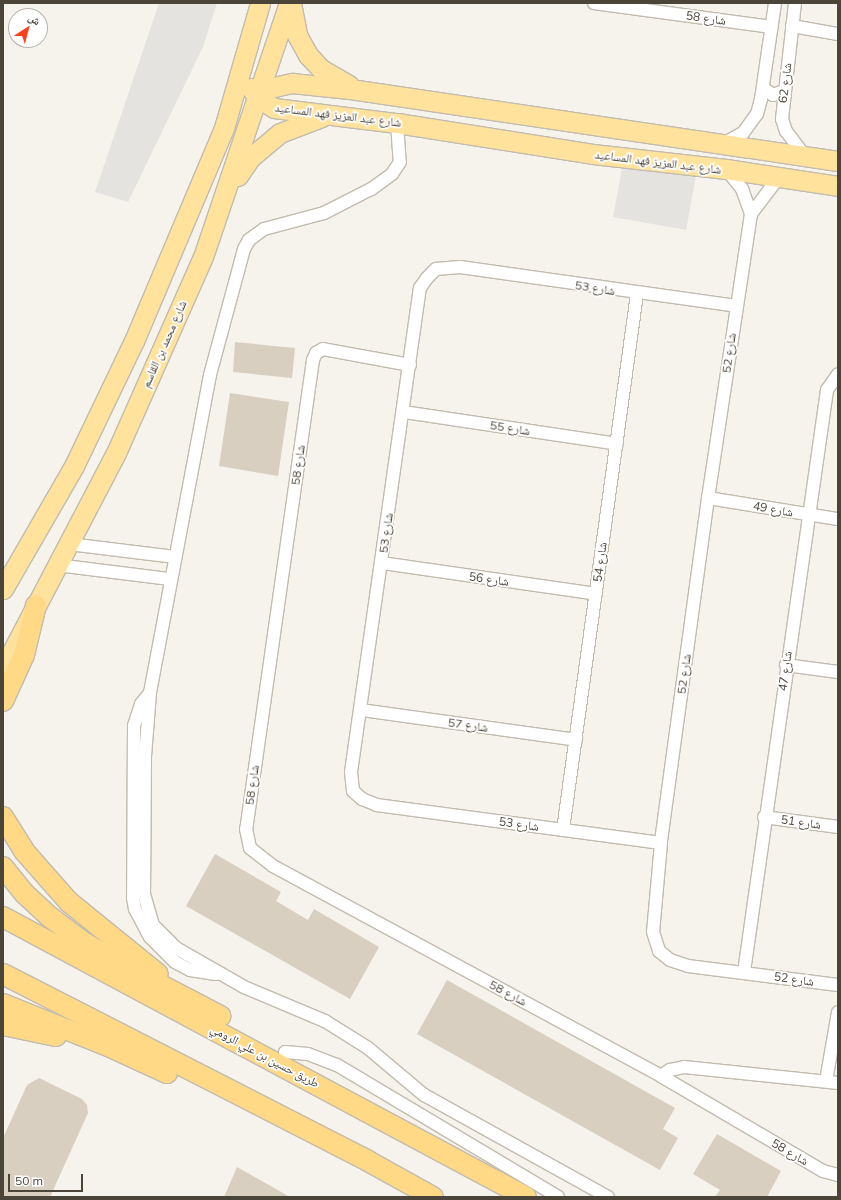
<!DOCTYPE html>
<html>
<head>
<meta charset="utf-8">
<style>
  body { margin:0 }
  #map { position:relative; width:841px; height:1200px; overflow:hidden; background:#f6f3ec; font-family:Mulish,"Noto Naskh Arabic",sans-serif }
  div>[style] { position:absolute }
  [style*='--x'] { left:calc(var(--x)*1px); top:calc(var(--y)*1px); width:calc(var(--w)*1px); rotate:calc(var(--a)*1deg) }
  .parking>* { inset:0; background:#e5e3e0 }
  .building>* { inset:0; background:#d8cfc1 }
  .roads { filter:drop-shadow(1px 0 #c2bbae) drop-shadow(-1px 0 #c2bbae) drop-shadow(0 1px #c2bbae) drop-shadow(0 -1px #c2bbae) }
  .minor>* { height:12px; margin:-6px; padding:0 6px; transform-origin:6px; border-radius:6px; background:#fff }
  .primary>* { height:19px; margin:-9.5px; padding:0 9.5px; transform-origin:9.5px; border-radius:9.5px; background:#ffe39c }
  .trunk>* { height:20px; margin:-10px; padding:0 10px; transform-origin:10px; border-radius:10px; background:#ffd985 }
  span { translate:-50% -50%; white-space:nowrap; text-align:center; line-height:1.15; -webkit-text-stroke:3.5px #fff; paint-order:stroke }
  .street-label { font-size:12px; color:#4b4439 }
  .frame { position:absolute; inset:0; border:4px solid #4b4439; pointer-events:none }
  .north { position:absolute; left:8px; top:8px; width:40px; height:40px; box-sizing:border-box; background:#fff; border:1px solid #b7b4b0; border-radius:50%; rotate:36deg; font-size:11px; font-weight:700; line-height:16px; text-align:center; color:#4b4439 }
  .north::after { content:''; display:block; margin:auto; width:14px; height:18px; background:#fc3f1d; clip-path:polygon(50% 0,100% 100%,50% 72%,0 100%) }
  .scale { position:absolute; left:8px; top:1174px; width:75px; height:18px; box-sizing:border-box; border:2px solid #4b4439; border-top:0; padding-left:5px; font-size:12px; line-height:14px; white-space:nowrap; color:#4b4439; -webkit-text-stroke:3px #fff; paint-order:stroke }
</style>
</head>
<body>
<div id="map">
  <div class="parking">
    <div style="clip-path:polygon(159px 3px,217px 3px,203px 47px,128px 202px,95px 192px)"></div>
    <div style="clip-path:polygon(623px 163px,696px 176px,686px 230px,613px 217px)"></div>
  </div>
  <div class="building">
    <div style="clip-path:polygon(235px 342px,295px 348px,292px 378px,233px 372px)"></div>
    <div style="clip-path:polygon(230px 393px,289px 402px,278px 476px,219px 466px)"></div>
    <div style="clip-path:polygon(215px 854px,281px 892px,276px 901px,308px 920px,314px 909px,379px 947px,350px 999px,186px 906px)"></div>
    <div style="clip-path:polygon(447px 980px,675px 1108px,663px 1129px,678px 1138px,660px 1170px,417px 1034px)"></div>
    <div style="clip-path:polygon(39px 1078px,82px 1099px,87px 1105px,88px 1113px,50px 1197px,3px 1197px,3px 1138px,27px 1085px)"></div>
    <div style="clip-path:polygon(717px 1134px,781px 1171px,767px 1197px,715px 1197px,720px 1190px,693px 1174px)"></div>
    <div style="clip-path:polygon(237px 1167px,290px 1197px,224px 1197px)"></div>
  </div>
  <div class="roads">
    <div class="minor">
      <div style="--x:594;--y:3;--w:179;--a:7.7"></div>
      <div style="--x:795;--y:3;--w:117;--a:96.4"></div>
      <div style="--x:782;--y:119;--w:13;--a:72"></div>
      <div style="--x:786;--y:131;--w:31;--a:53"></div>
      <div style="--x:792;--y:26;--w:47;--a:9.9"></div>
      <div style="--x:763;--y:88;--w:12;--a:35"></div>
      <div style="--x:773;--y:95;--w:12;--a:-20"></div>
      <div style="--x:397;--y:123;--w:39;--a:86"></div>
      <div style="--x:400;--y:162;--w:14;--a:124"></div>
      <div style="--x:392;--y:174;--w:26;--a:144"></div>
      <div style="--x:371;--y:189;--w:53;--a:152.9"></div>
      <div style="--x:324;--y:213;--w:62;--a:165.1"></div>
      <div style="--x:264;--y:229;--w:19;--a:144"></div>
      <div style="--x:249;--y:240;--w:10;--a:119"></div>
      <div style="--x:244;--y:249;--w:131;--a:105.1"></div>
      <div style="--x:210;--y:375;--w:324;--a:100.7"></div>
      <div style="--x:150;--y:693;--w:63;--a:94.5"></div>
      <div style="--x:145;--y:756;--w:138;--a:90.4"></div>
      <div style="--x:144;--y:894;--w:32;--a:74"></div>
      <div style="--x:153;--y:925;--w:33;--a:45"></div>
      <div style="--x:176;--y:948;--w:78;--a:29.8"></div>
      <div style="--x:244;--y:987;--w:88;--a:22.8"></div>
      <div style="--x:325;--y:1021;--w:51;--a:32.1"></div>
      <div style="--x:368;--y:1048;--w:73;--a:40"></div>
      <div style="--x:424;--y:1095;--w:210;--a:29"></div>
      <div style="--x:723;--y:144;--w:23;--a:-29"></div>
      <div style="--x:743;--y:133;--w:24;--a:-54"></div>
      <div style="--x:757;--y:114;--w:16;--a:-75"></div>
      <div style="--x:761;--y:99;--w:97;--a:-81.7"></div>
      <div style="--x:726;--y:169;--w:26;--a:51"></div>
      <div style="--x:742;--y:189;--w:27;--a:70"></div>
      <div style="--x:751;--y:214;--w:287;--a:98.6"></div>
      <div style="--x:708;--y:498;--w:348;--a:97.8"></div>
      <div style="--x:661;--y:843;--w:89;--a:95.1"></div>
      <div style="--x:653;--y:932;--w:20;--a:72"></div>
      <div style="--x:659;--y:951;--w:14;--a:39"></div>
      <div style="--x:670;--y:960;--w:19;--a:18"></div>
      <div style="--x:688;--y:966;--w:151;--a:7.2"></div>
      <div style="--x:751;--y:214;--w:46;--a:-52.9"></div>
      <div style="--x:410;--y:365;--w:88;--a:-169.6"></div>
      <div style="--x:323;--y:349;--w:8;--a:150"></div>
      <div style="--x:316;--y:353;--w:8;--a:113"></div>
      <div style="--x:313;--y:360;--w:474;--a:98.1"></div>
      <div style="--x:246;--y:829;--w:19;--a:78"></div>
      <div style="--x:250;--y:848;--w:29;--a:38"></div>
      <div style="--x:273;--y:866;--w:441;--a:28.4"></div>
      <div style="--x:661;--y:1076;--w:188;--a:30.4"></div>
      <div style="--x:823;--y:1171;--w:16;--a:15"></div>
      <div style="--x:404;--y:412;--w:215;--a:8.5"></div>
      <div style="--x:708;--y:498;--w:132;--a:9.2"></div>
      <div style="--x:69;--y:544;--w:107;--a:7"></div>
      <div style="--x:382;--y:563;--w:216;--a:8.2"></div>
      <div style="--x:57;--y:565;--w:114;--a:7.1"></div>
      <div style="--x:786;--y:665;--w:52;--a:7.7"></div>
      <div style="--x:149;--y:694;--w:13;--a:129"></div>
      <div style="--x:141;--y:704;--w:23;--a:108"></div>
      <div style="--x:134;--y:726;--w:172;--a:90.3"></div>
      <div style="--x:133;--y:898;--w:11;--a:80"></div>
      <div style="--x:135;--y:909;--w:32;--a:62"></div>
      <div style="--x:150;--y:937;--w:35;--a:45"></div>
      <div style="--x:175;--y:962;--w:17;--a:28"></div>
      <div style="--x:190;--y:970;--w:26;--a:9"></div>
      <div style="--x:361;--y:710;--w:217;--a:7.9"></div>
      <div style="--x:764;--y:817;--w:75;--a:7.7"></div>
      <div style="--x:563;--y:830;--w:541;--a:-82.14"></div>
      <div style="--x:661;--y:843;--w:287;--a:-172.4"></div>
      <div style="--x:377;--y:805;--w:16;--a:-158"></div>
      <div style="--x:362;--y:799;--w:12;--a:-138"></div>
      <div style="--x:353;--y:791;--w:19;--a:-96"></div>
      <div style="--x:351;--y:772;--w:489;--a:-81.9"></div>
      <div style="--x:420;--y:288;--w:12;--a:-55"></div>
      <div style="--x:427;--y:278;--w:13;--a:-45"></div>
      <div style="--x:436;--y:269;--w:24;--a:-5"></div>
      <div style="--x:460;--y:267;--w:279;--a:8"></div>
      <div style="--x:744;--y:972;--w:588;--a:-81.88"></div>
      <div style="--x:827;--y:390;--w:19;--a:-55"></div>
      <div style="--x:285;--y:1052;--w:23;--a:5"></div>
      <div style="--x:308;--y:1054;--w:31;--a:21"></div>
      <div style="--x:337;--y:1065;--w:257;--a:30.8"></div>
      <div style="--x:661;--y:1076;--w:11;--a:-34"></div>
      <div style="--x:670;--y:1070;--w:14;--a:-12"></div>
      <div style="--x:684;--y:1067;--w:155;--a:5.9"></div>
      <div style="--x:826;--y:1081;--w:70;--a:-80.1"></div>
    </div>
    <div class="primary">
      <div style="--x:291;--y:3;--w:33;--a:79"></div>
      <div style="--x:297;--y:35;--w:23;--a:61"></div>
      <div style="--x:308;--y:55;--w:19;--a:47"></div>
      <div style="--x:321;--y:69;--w:32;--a:30"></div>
      <div style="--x:251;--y:88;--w:12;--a:55"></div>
      <div style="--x:258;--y:98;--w:19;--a:32"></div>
      <div style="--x:274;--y:108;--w:124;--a:7"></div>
      <div style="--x:397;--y:123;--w:198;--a:9"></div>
      <div style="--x:593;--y:154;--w:134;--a:6.4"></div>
      <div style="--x:726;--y:169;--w:113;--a:8.6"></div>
      <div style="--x:256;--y:99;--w:18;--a:-38"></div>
      <div style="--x:270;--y:88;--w:23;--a:-13"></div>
      <div style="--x:292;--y:83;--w:65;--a:6.1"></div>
      <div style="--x:357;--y:90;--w:486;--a:8.4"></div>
      <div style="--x:238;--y:176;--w:22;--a:-56"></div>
      <div style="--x:250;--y:158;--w:39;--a:-40"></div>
      <div style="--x:280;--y:133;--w:45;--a:-20.9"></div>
      <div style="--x:3;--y:589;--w:142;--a:-60"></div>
      <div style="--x:74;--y:466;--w:139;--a:-64.4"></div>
      <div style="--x:134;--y:341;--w:231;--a:-67.1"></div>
      <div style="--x:224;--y:128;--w:130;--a:-73.9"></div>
      <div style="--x:3;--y:669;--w:244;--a:-62.4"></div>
      <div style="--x:116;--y:453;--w:214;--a:-66.1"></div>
      <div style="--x:203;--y:257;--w:268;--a:-71.3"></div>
    </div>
    <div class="trunk">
      <div style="--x:3;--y:701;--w:51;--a:-65.5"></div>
      <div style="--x:24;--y:655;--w:51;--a:-76.5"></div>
      <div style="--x:3;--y:817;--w:40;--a:58"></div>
      <div style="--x:24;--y:851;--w:68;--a:48.6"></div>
      <div style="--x:69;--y:902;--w:114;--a:39"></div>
      <div style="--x:3;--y:867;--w:35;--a:51"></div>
      <div style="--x:25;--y:894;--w:34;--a:43"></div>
      <div style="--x:50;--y:917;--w:38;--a:37"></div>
      <div style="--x:80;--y:940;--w:41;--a:31"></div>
      <div style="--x:115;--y:961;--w:119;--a:27.6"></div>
      <div style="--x:3;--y:917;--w:593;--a:28.16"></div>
      <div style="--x:3;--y:974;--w:410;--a:27.1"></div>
      <div style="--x:368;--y:1161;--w:74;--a:29"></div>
      <div style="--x:3;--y:1004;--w:113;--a:21.8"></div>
      <div style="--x:108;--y:1046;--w:65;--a:24.6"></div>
      <div style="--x:3;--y:1025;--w:54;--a:11.7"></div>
    </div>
  </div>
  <div class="street-label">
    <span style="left:706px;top:18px;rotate:8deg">شارع 58</span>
    <span style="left:785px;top:83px;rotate:-83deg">شارع 62</span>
    <span style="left:338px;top:115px;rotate:7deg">شارع عبد العزيز فهد المساعيد</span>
    <span style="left:658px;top:162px;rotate:7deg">شارع عبد العزيز فهد المساعيد</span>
    <span style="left:595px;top:288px;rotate:9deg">شارع 53</span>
    <span style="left:164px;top:344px;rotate:-66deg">شارع محمد بن القاسم</span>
    <span style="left:729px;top:353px;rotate:-82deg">شارع 52</span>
    <span style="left:510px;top:428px;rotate:9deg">شارع 55</span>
    <span style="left:298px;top:465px;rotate:-82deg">شارع 58</span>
    <span style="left:773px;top:509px;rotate:10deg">شارع 49</span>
    <span style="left:386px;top:533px;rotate:-82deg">شارع 53</span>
    <span style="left:600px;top:562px;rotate:-82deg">شارع 54</span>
    <span style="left:489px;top:579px;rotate:8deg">شارع 56</span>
    <span style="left:785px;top:671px;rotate:-82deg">شارع 47</span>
    <span style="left:684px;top:674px;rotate:-82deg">شارع 52</span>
    <span style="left:468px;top:725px;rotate:8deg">شارع 57</span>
    <span style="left:252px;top:785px;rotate:-82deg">شارع 58</span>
    <span style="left:801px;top:822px;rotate:8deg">شارع 51</span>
    <span style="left:519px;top:824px;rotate:8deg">شارع 53</span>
    <span style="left:794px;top:979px;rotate:8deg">شارع 52</span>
    <span style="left:508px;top:993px;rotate:28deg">شارع 58</span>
    <span style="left:265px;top:1056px;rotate:28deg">طريق حسين بن علي الرومي</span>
    <span style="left:790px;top:1152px;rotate:30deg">شارع 58</span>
  </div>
  <div class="frame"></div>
  <div class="north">ش</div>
  <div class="scale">50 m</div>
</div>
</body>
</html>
